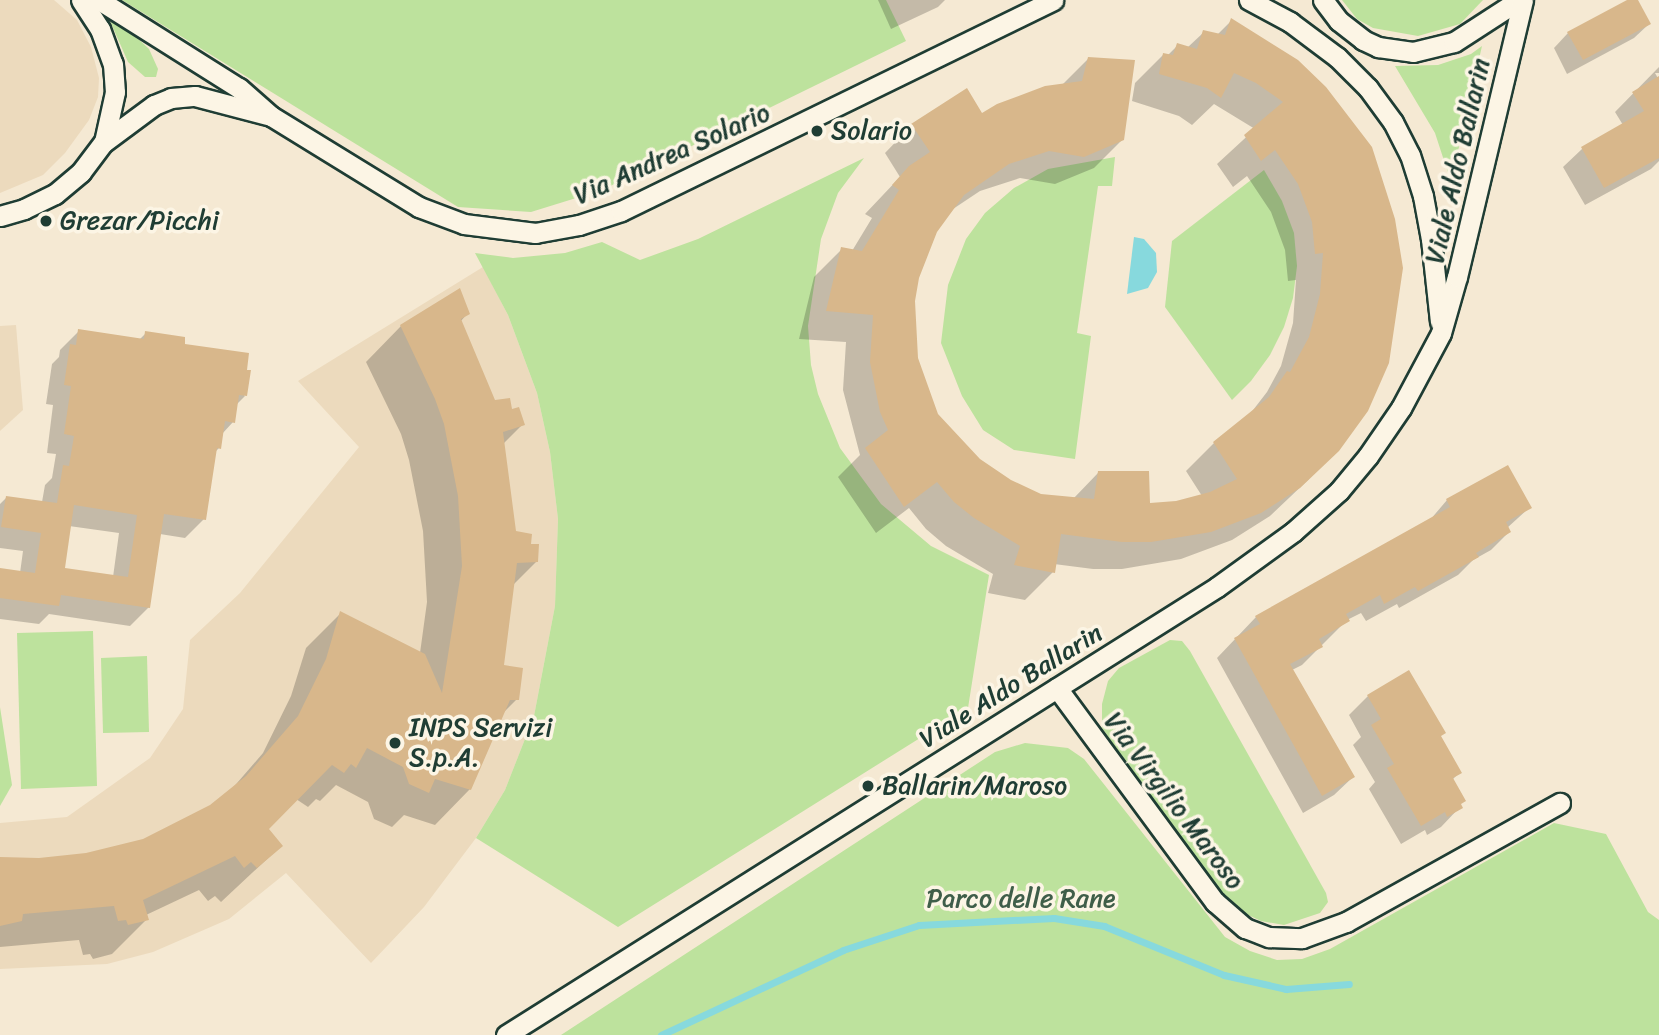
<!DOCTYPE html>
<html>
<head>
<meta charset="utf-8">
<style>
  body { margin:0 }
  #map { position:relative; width:1659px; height:1035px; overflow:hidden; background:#f5e9d3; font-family:Sriracha,sans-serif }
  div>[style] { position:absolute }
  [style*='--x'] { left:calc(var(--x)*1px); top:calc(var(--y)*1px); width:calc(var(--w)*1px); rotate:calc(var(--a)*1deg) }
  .built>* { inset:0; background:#ecdabd }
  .green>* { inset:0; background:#bde29d }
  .water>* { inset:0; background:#87d9dd }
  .shadow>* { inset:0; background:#0003 }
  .stream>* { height:7px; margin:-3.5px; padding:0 3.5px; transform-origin:3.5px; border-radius:3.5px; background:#87d9dd }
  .building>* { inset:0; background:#d8b78b }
  .roads { filter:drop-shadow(2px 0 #1f3d34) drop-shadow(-2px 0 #1f3d34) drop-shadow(0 2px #1f3d34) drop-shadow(0 -2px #1f3d34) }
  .street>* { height:19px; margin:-9.5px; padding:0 9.5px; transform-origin:9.5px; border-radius:9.5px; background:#fcf5e5 }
  .dots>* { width:19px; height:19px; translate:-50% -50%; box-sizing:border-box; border:4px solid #fcf5e5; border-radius:50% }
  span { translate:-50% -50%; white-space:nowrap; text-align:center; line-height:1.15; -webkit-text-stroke:7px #fcf5e5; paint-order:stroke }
  .poi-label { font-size:26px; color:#1f3d34 }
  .left { translate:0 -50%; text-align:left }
  .street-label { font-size:26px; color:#1f3d34 }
  .park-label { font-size:26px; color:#3f5e49 }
</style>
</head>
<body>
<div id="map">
  <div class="built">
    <div style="clip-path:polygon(0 0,54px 0,77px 20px,91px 47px,99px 78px,98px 97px,89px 120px,65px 153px,43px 175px,0 193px)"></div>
    <div style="clip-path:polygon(483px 267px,508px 315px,537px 393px,550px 452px,558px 519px,555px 606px,534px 716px,505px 790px,476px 838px,424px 907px,371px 963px,286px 873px,229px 919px,153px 952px,107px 964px,0 969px,0 823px,67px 817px,150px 758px,183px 709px,190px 640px,240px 593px,359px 447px,298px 381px)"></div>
    <div style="clip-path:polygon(16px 325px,23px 410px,0 431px,0 326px)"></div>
  </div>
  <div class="green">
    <div style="clip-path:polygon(122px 0,886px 0,906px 41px,602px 190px,531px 212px,458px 207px)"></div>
    <div style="clip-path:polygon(1342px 0,1483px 0,1460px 24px,1418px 36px,1373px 28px,1357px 19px)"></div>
    <div style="clip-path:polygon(110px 21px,131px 32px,149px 49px,158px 69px,156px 77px,145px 77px,128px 62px)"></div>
    <div style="clip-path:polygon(1482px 46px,1451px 182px,1435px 133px,1395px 66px,1438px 65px,1471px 54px)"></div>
    <div style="clip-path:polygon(1115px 157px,1112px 186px,1098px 186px,1077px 333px,1091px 336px,1075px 459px,1014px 450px,983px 430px,962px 396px,941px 343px,948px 285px,966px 239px,985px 213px,1014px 188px,1048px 169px)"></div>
    <div style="clip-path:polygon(864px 158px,838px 193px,821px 239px,808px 326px,811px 365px,818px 394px,840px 448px,881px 504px,931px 546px,989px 575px,968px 708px,618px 927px,476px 838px,505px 790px,534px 716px,555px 606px,558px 519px,550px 452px,537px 393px,508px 315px,475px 253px,513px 258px,565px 253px,602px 242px,640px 260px,698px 239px)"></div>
    <div style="clip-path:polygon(1264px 170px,1282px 201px,1294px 233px,1297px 266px,1293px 298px,1284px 327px,1270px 355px,1251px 381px,1232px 400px,1165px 307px,1172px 241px)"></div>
    <div style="clip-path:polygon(93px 631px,97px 786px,21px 789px,17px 633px)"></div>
    <div style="clip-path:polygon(1170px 640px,1182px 641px,1190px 651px,1326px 893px,1328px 902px,1320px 913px,1284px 925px,1261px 921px,1233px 908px,1219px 895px,1102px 728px,1102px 704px,1108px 681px,1119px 668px)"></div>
    <div style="clip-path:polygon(147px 656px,149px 732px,103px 733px,101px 658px)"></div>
    <div style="clip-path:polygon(0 707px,12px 785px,0 806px)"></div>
    <div style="clip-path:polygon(1025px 743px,1068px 748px,1084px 759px,1225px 937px,1250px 951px,1277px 960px,1302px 959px,1330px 949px,1554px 823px,1606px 834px,1648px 912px,1659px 920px,1659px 1035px,561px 1035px,995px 752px)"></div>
  </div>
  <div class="water">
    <div style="clip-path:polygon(1134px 237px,1144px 239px,1156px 253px,1157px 272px,1148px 288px,1127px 294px)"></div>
  </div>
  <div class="shadow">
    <div style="clip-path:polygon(878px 0,945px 0,938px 7px,891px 29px)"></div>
    <div style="clip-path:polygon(1631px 0,1636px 0,1649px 24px,1634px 38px,1567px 74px,1554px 48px,1568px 33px)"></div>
    <div style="clip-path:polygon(1231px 21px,1371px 148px,1309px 479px,1270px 516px,1232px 540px,1181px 559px,1122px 569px,1093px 569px,1054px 564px,1053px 572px,1025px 600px,988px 593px,993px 574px,946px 546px,926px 529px,909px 508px,876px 533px,838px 477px,860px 455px,843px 390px,846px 342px,799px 339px,814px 277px,842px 249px,852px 251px,872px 218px,865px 214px,900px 177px,885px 153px,912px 125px,982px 116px,1062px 85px,1088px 59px,1122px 140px,1094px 168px,1055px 184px,1020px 178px,980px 191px,950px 211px,935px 232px,918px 278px,913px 301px,916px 359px,937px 415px,978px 460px,1010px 482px,1041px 496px,1073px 499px,1098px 473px,1149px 505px,1176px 503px,1202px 496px,1186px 471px,1214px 443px,1250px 414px,1267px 392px,1281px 366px,1293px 323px,1296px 280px,1288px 281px,1285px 250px,1271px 212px,1247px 176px,1233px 187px,1217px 164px,1255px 129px,1214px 104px,1192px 125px,1179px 116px,1132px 101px,1135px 83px,1163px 55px,1167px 56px,1178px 45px,1187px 48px,1204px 32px,1217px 35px)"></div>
    <div style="clip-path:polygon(1659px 67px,1659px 73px,1655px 73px,1659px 80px,1659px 161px,1651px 169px,1585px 205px,1563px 167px,1582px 149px,1623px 125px,1615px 112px)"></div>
    <div style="clip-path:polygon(468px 313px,460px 322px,494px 402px,510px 411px,523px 424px,503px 444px,515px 533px,529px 546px,537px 561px,512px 586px,503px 666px,517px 699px,503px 713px,470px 789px,435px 825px,404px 815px,392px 827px,374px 819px,368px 802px,336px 785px,320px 801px,316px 799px,308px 807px,296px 799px,267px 829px,281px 846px,221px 902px,215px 896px,208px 901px,199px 890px,146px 915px,147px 919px,112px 954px,93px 959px,90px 954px,83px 955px,79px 940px,0 947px,0 859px,39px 860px,87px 855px,143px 840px,211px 806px,231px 790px,263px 753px,291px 696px,306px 648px,341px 613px,420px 653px,427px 602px,423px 531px,409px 460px,401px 434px,366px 362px,401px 326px)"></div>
    <div style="clip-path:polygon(evenodd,79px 331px,139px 340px,146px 333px,183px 346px,245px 396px,236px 405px,233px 422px,222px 434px,219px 448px,214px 453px,204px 519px,185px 538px,160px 534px,149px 607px,130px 626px,49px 614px,39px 624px,0 619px,0 570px,20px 573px,23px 551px,0 548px,0 504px,7px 497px,42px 502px,45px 485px,52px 478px,56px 454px,47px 453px,53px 405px,46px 404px,52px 364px,59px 357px,60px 350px,79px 331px,69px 526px,119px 533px,113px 577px,63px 570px,69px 526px)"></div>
    <div style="clip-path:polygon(1447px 500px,1530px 507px,1507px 528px,1509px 532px,1491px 550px,1473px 560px,1458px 575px,1399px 608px,1397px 604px,1366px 621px,1361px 613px,1347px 620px,1302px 665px,1292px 670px,1353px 777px,1334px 795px,1303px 813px,1217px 658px,1256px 617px,1430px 520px)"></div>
    <div style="clip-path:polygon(1368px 696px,1439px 737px,1460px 772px,1452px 780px,1460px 807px,1441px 827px,1427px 835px,1425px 830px,1401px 844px,1369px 789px,1375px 782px,1353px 745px,1361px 737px,1349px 715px)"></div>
  </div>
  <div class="stream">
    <div style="--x:661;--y:1035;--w:201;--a:-25"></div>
    <div style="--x:843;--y:950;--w:80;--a:-18.2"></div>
    <div style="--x:919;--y:925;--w:135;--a:-3"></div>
    <div style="--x:1054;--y:918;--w:51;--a:9.1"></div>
    <div style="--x:1104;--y:926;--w:130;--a:22.2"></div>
    <div style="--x:1224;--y:975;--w:64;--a:12.7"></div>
    <div style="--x:1286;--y:989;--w:63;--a:-4.5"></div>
  </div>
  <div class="building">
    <div style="clip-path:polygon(1627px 0,1638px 0,1651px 24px,1583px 60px,1567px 32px)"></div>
    <div style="clip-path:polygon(1231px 18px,1298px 60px,1326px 87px,1372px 147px,1395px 219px,1403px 268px,1389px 363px,1368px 411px,1339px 451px,1300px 488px,1261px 513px,1211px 532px,1151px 542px,1122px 542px,1061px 534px,1055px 573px,1014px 565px,1020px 546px,974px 518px,954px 502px,937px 482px,904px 507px,865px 448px,888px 430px,880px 412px,870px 362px,873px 315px,826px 311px,841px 247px,862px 251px,899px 190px,892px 185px,909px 166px,930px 152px,911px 124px,967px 88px,982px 113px,997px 104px,1045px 86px,1082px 81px,1088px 57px,1135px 60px,1124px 140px,1084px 157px,1049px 151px,1009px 164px,964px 195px,937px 232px,919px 278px,915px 301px,918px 358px,938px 414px,980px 459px,1011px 480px,1041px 494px,1094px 499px,1098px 471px,1149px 471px,1150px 503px,1176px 501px,1210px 492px,1237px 479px,1213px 442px,1269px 397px,1287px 371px,1290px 372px,1309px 337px,1320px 294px,1323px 253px,1315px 254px,1312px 222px,1298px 184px,1275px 150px,1261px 161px,1244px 135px,1283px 102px,1256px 83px,1234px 73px,1221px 98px,1207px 88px,1159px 74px,1163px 53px,1173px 55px,1177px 43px,1197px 49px,1203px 30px,1225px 35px)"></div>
    <div style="clip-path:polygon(1659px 76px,1659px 158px,1604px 188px,1581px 147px,1644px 111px,1632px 92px)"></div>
    <div style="clip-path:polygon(460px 288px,470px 314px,461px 319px,495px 400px,510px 398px,512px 409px,519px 407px,525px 425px,503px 432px,516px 531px,532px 534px,531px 544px,539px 544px,538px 562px,517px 563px,504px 665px,523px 668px,519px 700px,510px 700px,471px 790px,435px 779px,429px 793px,409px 784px,403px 767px,367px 748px,356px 768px,351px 764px,344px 773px,332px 765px,269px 829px,283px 846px,257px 868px,251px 862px,244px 868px,235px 856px,143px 900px,149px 920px,128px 925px,126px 920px,118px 921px,114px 906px,23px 914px,22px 921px,0 926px,0 857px,39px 858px,86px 853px,143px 839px,210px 805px,246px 776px,298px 716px,326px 659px,340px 611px,425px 654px,442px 693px,462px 566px,458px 496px,444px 424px,435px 399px,400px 325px)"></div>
    <div style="clip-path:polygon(evenodd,78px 329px,144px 339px,145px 331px,185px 337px,185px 344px,249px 353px,247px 370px,251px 370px,247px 396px,239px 395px,235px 423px,225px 421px,221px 449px,217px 448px,206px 520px,164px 514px,150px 608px,61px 595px,59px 606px,0 598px,0 568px,35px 573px,41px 533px,1px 527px,6px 496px,57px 503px,63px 465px,69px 466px,74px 436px,64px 434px,71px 386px,64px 385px,70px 344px,76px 345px,78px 329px,74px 505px,137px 515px,128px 577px,65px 568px,74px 505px)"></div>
    <div style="clip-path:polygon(1508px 465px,1532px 508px,1506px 522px,1511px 532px,1476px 553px,1479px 557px,1418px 591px,1415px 587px,1384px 604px,1380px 595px,1346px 614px,1350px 621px,1319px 639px,1323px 647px,1290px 664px,1355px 777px,1322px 796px,1234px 638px,1260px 624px,1255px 616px,1450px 507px,1446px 499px)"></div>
    <div style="clip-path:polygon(1409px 670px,1446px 733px,1441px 736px,1462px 773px,1453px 778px,1466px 801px,1461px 804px,1463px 808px,1447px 817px,1445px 812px,1421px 826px,1387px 768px,1394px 764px,1371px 725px,1381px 719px,1367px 695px)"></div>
  </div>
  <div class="roads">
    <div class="street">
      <div style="--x:81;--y:0;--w:35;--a:57"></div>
      <div style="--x:100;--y:29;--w:37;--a:70"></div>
      <div style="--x:113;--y:64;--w:28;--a:86"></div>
      <div style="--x:115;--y:92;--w:51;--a:102.4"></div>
      <div style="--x:99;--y:0;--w:165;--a:32.2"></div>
      <div style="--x:239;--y:88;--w:43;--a:41.2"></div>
      <div style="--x:271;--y:116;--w:174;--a:31.6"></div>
      <div style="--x:419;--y:207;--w:48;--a:20.7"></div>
      <div style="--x:464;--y:224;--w:72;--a:7.2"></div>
      <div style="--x:535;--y:233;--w:45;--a:-10.3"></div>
      <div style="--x:579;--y:225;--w:44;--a:-18.4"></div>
      <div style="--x:621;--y:211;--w:481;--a:-26"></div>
      <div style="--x:1249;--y:0;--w:47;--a:28.2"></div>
      <div style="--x:1290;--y:22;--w:59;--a:36.7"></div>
      <div style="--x:1337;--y:57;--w:44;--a:45"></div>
      <div style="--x:1368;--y:88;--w:42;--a:53.7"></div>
      <div style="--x:1393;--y:122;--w:37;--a:63"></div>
      <div style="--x:1410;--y:155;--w:43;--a:72.4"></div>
      <div style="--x:1423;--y:196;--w:44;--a:79.5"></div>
      <div style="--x:1431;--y:239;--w:83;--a:83.8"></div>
      <div style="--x:1323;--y:0;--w:26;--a:53"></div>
      <div style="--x:1339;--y:21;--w:31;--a:38"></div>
      <div style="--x:1363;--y:40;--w:17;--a:25"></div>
      <div style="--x:1378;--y:47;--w:35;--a:8"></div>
      <div style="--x:1413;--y:52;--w:42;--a:-13.7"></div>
      <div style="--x:1454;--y:42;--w:77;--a:-32.9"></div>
      <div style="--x:0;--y:216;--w:25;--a:-16"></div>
      <div style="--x:24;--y:209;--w:34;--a:-26"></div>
      <div style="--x:55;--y:194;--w:34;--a:-40"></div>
      <div style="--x:81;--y:172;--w:38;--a:-53"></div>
      <div style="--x:104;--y:142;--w:62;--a:-36.5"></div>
      <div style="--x:154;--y:105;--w:18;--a:-22"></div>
      <div style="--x:171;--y:98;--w:24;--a:-5"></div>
      <div style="--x:195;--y:96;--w:74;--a:14.8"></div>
      <div style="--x:1057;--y:688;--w:266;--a:53.6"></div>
      <div style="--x:1215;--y:902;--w:40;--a:41"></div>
      <div style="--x:1245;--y:928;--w:26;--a:21"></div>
      <div style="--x:1269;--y:937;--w:33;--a:2"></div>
      <div style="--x:1302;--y:938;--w:47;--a:-20"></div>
      <div style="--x:1346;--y:922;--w:245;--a:-29.1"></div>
      <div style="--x:506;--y:1035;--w:840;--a:-32.21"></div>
      <div style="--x:1217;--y:587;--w:94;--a:-35.9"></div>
      <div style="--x:1293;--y:532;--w:62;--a:-41.7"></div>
      <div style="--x:1339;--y:491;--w:45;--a:-50.4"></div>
      <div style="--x:1368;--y:456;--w:58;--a:-55.5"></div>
      <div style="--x:1401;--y:408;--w:85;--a:-61.9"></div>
      <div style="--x:1441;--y:333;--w:58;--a:-74.1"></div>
      <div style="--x:1457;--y:277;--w:285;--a:-76.6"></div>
    </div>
  </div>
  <div class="dots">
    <div style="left:817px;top:131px;background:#1f3d34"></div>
    <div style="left:46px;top:221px;background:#1f3d34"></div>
    <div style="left:395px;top:743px;background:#1f3d34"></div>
    <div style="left:868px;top:786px;background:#1f3d34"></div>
  </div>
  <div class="poi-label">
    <span class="left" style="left:831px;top:131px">Solario</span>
    <span class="left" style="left:60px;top:221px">Grezar/Picchi</span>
    <span class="left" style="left:409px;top:743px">INPS Servizi<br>S.p.A.</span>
    <span class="left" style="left:882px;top:786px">Ballarin/Maroso</span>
  </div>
  <div class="street-label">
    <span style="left:672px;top:154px;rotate:-24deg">Via Andrea Solario</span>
    <span style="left:1458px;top:161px;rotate:-77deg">Viale Aldo Ballarin</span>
    <span style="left:1011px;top:686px;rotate:-32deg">Viale Aldo Ballarin</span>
    <span style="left:1174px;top:801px;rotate:53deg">Via Virgilio Maroso</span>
  </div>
  <div class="park-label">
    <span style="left:1021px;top:899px">Parco delle Rane</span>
  </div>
</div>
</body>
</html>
